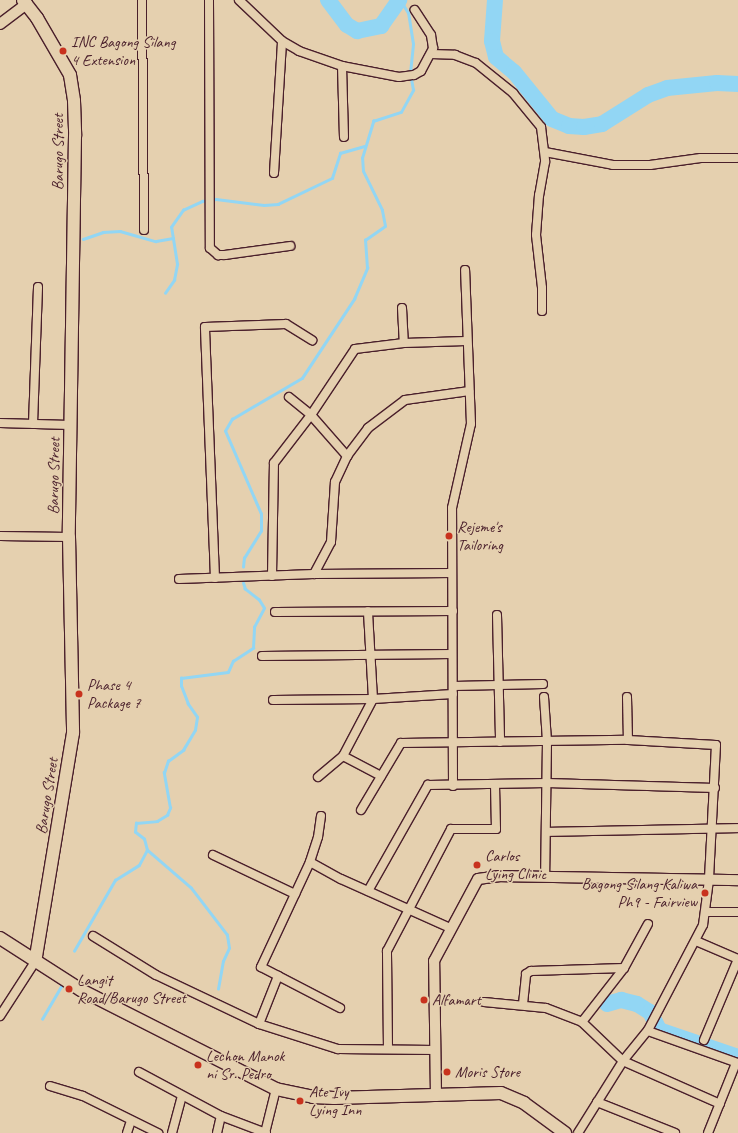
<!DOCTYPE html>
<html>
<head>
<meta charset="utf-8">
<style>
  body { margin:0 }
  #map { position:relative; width:738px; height:1133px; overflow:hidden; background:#e5d0af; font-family:Caveat,sans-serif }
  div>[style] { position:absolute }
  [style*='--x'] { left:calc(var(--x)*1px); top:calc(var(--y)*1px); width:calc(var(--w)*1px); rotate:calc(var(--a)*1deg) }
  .stream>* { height:2.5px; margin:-1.25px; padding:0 1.25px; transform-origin:1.25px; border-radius:1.25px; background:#92d6f4 }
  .river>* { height:16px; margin:-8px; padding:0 8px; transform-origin:8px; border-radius:8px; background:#92d6f4 }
  .roads { filter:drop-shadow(1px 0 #4a1f2b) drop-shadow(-1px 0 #4a1f2b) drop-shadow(0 1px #4a1f2b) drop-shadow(0 -1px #4a1f2b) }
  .minor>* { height:8px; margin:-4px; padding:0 4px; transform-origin:4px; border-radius:4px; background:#e5d0af }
  .tertiary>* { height:10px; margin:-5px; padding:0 5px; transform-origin:5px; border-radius:5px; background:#e5d0af }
  .secondary>* { height:12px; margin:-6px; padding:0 6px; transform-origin:6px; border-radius:6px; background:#e5d0af }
  .dots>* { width:11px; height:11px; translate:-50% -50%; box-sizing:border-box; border:2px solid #e5d0af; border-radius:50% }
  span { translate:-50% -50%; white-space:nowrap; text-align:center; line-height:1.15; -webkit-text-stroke:3px #e5d0af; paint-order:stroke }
  .poi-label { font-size:16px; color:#4a1f2b }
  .left { translate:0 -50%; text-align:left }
  .right { translate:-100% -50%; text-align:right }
  .street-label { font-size:16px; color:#4a1f2b }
</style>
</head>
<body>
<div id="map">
  <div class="stream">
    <div style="--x:83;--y:239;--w:21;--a:-19"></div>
    <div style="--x:103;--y:232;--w:17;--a:-3"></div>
    <div style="--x:120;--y:231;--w:37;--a:16"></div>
    <div style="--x:156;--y:241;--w:17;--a:-10"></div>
    <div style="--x:165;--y:293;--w:16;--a:-55"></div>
    <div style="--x:174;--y:280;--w:16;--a:-79"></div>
    <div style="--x:177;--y:264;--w:37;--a:-99"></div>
    <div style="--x:171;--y:227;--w:21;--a:-55"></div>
    <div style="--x:183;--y:210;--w:21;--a:-25"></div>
    <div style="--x:202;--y:201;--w:14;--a:-8"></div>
    <div style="--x:216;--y:199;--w:48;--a:7.1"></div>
    <div style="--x:264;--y:205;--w:14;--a:-4"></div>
    <div style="--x:278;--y:204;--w:60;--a:-25.7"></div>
    <div style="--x:332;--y:178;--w:26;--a:-72"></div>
    <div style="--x:340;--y:153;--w:25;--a:-16"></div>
    <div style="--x:243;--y:567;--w:9;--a:-84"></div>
    <div style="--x:244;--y:558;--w:32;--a:-58"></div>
    <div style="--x:261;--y:531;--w:17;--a:-90"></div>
    <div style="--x:261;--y:514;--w:90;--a:-113.4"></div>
    <div style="--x:225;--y:431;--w:14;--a:-60"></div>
    <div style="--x:232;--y:419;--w:81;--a:-30.4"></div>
    <div style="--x:302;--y:378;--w:95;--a:-56.6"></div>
    <div style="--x:354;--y:299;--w:34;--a:-67"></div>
    <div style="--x:367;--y:268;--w:28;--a:-94"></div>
    <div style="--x:365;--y:240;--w:24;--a:-35"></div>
    <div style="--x:385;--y:226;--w:16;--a:-101"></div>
    <div style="--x:382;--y:210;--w:43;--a:-116"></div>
    <div style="--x:363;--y:171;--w:13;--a:-94"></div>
    <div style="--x:362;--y:158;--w:39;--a:-73"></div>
    <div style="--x:373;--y:121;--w:29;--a:-18"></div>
    <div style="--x:401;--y:112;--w:25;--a:-61"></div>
    <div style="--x:413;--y:90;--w:17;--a:-100"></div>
    <div style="--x:410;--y:73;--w:29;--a:-84"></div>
    <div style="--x:413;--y:44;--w:31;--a:-99"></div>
    <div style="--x:408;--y:13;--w:15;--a:-122"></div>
    <div style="--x:74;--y:951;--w:82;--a:-60"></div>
    <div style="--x:115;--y:880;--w:28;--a:-32"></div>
    <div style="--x:139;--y:865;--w:17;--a:-62"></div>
    <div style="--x:218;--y:989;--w:28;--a:-80"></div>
    <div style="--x:223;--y:961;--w:14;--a:-65"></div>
    <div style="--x:229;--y:948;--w:13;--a:-99"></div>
    <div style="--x:227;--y:935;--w:59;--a:-127.5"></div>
    <div style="--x:191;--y:888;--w:58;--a:-139.2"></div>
    <div style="--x:147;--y:850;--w:11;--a:-105"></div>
    <div style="--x:144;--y:839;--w:11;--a:-142"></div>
    <div style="--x:135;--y:832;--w:9;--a:-84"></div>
    <div style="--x:136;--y:823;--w:21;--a:-5"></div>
    <div style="--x:157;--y:821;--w:12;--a:-31"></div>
    <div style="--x:167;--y:815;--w:8;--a:-67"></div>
    <div style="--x:170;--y:808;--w:36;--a:-100"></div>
    <div style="--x:164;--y:773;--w:13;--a:-72"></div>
    <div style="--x:168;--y:761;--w:19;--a:-36"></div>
    <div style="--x:183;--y:750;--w:23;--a:-59"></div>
    <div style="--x:195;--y:730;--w:13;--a:-81"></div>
    <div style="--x:197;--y:717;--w:16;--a:-125"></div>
    <div style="--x:188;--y:704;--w:19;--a:-111"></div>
    <div style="--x:181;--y:686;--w:8;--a:-90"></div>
    <div style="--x:181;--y:678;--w:47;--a:-7.3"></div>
    <div style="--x:228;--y:672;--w:12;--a:-66"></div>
    <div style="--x:233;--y:661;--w:24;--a:-33"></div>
    <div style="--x:253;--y:648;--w:21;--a:-87"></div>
    <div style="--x:254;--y:627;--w:21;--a:-62"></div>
    <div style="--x:264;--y:608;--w:9;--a:-122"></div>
    <div style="--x:259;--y:600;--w:18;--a:-142"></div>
    <div style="--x:245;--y:589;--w:6;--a:-108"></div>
    <div style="--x:42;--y:1019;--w:42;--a:-59.7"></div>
  </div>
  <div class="river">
    <div style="--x:328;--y:0;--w:31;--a:53"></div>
    <div style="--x:347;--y:25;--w:12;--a:31"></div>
    <div style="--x:357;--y:31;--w:25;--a:-12"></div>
    <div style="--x:381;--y:26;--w:32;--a:-55"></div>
    <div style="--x:495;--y:0;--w:41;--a:94.2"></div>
    <div style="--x:492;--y:41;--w:16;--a:76"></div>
    <div style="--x:496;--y:57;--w:23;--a:40"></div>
    <div style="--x:514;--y:72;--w:60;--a:51"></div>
    <div style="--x:552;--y:119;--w:18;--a:22"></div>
    <div style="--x:569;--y:126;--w:15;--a:4"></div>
    <div style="--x:584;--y:127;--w:18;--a:-9"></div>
    <div style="--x:602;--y:124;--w:54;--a:-32.2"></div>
    <div style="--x:648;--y:95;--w:20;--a:-20"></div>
    <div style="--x:667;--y:88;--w:50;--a:-5.7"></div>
    <div style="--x:717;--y:83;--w:21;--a:3"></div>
    <div style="--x:607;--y:1004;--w:15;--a:-16"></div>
    <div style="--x:621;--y:1000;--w:16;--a:14"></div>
    <div style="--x:637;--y:1004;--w:15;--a:32"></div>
    <div style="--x:650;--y:1012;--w:20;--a:63"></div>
    <div style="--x:659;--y:1030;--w:83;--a:18.9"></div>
  </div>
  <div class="roads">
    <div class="minor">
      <div style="--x:142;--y:0;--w:230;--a:89.5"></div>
      <div style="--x:209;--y:0;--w:248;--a:89.8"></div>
      <div style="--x:210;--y:248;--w:11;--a:41"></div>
      <div style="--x:218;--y:255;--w:7;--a:0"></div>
      <div style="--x:225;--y:255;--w:66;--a:-7.9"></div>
      <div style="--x:239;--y:0;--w:59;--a:43.6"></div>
      <div style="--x:282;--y:41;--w:20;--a:30"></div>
      <div style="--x:299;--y:51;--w:46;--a:19.2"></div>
      <div style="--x:342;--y:66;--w:58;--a:10.9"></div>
      <div style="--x:399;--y:77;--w:15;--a:-8"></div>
      <div style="--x:414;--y:75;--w:8;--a:-30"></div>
      <div style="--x:421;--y:71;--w:26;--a:-62"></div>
      <div style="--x:433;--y:48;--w:13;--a:-99"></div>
      <div style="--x:431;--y:35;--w:30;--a:-123"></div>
      <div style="--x:431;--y:54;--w:24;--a:2"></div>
      <div style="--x:455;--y:55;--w:22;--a:21"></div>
      <div style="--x:476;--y:63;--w:48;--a:39"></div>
      <div style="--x:513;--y:93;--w:44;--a:50.5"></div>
      <div style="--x:541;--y:127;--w:35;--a:83"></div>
      <div style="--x:545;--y:162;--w:34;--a:100"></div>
      <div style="--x:539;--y:195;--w:40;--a:94.3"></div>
      <div style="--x:536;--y:235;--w:53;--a:83.5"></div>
      <div style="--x:542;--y:288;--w:23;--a:90"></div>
      <div style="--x:342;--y:66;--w:71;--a:88.4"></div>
      <div style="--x:545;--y:152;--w:69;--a:10.8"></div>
      <div style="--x:613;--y:165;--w:37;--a:0"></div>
      <div style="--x:650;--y:165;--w:51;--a:-7.8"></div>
      <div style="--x:701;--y:158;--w:36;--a:0"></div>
      <div style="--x:274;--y:173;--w:132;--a:-86.5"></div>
      <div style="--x:402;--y:308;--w:35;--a:87"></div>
      <div style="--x:289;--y:397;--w:28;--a:39"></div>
      <div style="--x:311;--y:415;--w:55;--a:48.7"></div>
      <div style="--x:0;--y:423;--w:70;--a:1.6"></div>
      <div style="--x:33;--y:424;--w:137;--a:-87.9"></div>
      <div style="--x:0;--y:536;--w:69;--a:0.8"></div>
      <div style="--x:314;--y:574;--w:36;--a:-62"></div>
      <div style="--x:331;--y:542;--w:60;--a:-86.2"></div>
      <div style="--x:335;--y:482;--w:29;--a:-65"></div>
      <div style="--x:347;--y:456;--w:35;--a:-53"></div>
      <div style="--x:368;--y:428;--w:46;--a:-37.1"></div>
      <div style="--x:405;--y:400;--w:65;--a:-8"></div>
      <div style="--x:272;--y:576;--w:113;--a:-89"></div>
      <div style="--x:274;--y:463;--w:61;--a:-52.4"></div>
      <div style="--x:311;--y:415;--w:79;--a:-56.3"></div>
      <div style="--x:355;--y:349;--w:49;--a:-7"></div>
      <div style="--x:404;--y:343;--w:62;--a:-1.8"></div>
      <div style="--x:215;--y:578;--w:251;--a:-92.3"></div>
      <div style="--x:205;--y:327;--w:81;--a:-2.1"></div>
      <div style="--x:286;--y:324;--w:31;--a:32"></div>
      <div style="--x:179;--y:579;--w:135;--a:-2.1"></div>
      <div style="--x:314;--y:574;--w:138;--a:-0.4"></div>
      <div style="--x:275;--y:612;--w:178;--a:-0.3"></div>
      <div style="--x:497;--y:615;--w:127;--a:88.6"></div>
      <div style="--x:262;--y:656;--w:190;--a:-0.6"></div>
      <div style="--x:454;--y:686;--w:89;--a:-1.3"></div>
      <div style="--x:544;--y:697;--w:44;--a:86.1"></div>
      <div style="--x:547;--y:741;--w:136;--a:90.8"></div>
      <div style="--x:627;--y:697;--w:43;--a:88.7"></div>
      <div style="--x:273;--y:700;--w:100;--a:-0.6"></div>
      <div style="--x:373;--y:699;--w:80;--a:-3.6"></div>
      <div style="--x:343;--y:756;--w:43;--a:27.8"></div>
      <div style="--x:318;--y:777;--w:33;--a:-40"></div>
      <div style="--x:343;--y:756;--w:64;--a:-62.2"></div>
      <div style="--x:373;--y:699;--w:88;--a:-93.3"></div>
      <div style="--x:453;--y:786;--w:278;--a:-90.2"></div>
      <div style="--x:452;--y:508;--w:86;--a:-77.3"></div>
      <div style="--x:471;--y:424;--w:154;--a:-92.2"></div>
      <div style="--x:361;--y:810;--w:78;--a:-59.2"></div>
      <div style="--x:401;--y:743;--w:227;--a:-0.8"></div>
      <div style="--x:628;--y:740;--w:88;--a:3.3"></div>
      <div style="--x:716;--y:745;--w:135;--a:93"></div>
      <div style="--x:709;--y:880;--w:45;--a:97.6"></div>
      <div style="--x:703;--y:925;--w:119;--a:117.6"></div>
      <div style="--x:648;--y:1030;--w:40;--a:129"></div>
      <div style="--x:623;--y:1061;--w:85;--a:122"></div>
      <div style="--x:321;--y:816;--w:21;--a:98"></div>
      <div style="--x:318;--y:837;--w:26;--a:108"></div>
      <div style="--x:310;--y:862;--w:116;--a:115"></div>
      <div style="--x:261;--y:967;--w:89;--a:27.4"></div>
      <div style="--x:547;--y:832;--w:191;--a:-1.2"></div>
      <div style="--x:213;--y:855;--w:91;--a:25.4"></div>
      <div style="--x:310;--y:862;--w:35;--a:29"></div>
      <div style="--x:341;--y:879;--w:120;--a:24.2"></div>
      <div style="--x:368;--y:891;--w:122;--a:-60.5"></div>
      <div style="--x:428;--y:785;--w:119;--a:-1"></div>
      <div style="--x:547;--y:783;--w:168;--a:1.7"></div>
      <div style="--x:706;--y:912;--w:32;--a:0"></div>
      <div style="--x:93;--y:936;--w:74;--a:31.8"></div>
      <div style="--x:156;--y:975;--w:114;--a:25.4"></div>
      <div style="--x:259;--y:1024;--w:83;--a:17.6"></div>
      <div style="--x:338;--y:1049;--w:97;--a:0.6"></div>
      <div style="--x:696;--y:941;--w:46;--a:23.2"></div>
      <div style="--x:484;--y:1002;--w:62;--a:5.5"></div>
      <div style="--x:546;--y:1008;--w:39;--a:21"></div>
      <div style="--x:582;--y:1022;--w:57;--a:43.6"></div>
      <div style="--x:623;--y:1061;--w:106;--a:23.9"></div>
      <div style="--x:523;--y:1004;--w:30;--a:-84"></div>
      <div style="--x:526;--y:974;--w:6;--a:-31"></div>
      <div style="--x:531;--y:971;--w:93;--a:-1.8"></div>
      <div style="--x:0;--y:1016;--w:64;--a:-57.1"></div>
      <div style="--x:582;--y:1022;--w:68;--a:-52.1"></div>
      <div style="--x:624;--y:968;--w:50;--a:-61.4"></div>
      <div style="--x:259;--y:1024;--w:52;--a:-68.4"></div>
      <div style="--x:648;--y:1031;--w:96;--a:19.6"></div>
      <div style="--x:704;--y:1040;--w:88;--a:-67.2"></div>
      <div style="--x:388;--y:1049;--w:98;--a:-90.6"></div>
      <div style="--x:387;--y:951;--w:138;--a:-62.3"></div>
      <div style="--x:451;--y:829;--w:45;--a:0"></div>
      <div style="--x:496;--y:829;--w:43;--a:-91.3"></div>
      <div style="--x:139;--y:1072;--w:93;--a:28.2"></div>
      <div style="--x:221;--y:1116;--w:48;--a:20.7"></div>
      <div style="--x:50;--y:1086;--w:34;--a:17"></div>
      <div style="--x:83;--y:1096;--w:84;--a:26.3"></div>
      <div style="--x:597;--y:1102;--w:84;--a:21.7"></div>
      <div style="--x:127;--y:1133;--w:13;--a:-72"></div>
      <div style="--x:172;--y:1133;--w:38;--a:-75"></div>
      <div style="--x:217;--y:1133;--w:17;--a:-77"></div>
      <div style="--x:265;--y:1133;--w:45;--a:-76"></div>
      <div style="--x:708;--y:1133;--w:75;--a:-68.2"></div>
    </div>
    <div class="tertiary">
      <div style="--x:0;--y:24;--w:34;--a:-37"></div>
      <div style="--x:436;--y:1096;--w:135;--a:-90.8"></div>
      <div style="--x:434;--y:961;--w:93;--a:-61.8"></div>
      <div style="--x:478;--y:879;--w:22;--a:-8"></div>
      <div style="--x:500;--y:876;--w:238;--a:1"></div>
    </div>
    <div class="secondary">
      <div style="--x:23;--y:0;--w:23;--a:52"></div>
      <div style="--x:37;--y:18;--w:66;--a:59.9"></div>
      <div style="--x:70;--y:75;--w:26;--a:81"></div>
      <div style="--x:74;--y:101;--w:35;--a:88"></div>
      <div style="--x:75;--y:136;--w:401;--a:90.9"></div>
      <div style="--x:69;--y:537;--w:196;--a:88.8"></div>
      <div style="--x:73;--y:733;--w:232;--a:99.4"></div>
      <div style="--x:0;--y:938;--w:96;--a:32.7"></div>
      <div style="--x:81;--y:990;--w:219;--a:26.9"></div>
      <div style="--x:276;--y:1089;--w:38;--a:12"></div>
      <div style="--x:313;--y:1097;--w:21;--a:3"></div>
      <div style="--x:334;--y:1098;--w:167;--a:-1.7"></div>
      <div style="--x:501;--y:1093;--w:25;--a:23"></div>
      <div style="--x:524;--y:1103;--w:51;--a:36.2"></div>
    </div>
  </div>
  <div class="dots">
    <div style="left:63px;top:51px;background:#c8321e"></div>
    <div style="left:449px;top:536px;background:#c8321e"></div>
    <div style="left:79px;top:694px;background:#c8321e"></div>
    <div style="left:477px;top:865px;background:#c8321e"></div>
    <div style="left:705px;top:893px;background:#c8321e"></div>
    <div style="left:69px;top:989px;background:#c8321e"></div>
    <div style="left:424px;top:1000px;background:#c8321e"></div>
    <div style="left:198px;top:1065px;background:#c8321e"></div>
    <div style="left:447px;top:1072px;background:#c8321e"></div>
    <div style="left:300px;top:1101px;background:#c8321e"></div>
  </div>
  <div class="poi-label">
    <span class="left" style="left:71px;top:51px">INC Bagong Silang<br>4 Extension</span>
    <span class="left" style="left:457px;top:536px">Rejeme's<br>Tailoring</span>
    <span class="left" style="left:87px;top:694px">Phase 4<br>Package 7</span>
    <span class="left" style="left:485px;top:865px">Carlos<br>Lying Clinic</span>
    <span class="right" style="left:697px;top:893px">Bagong Silang Kaliwa<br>Ph9 - Fairview</span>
    <span class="left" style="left:77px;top:989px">Langit<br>Road/Barugo Street</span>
    <span class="left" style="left:432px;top:1000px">Alfamart</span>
    <span class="left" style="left:206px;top:1065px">Lechon Manok<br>ni Sr. Pedro</span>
    <span class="left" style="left:455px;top:1072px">Moris Store</span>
    <span class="left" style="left:309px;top:1101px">Ate Ivy<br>Lying Inn</span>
  </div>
  <div class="street-label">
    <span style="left:58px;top:152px;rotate:-90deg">Barugo Street</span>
    <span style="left:54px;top:476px;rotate:-89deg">Barugo Street</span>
    <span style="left:47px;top:796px;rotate:-81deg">Barugo Street</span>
  </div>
</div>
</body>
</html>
